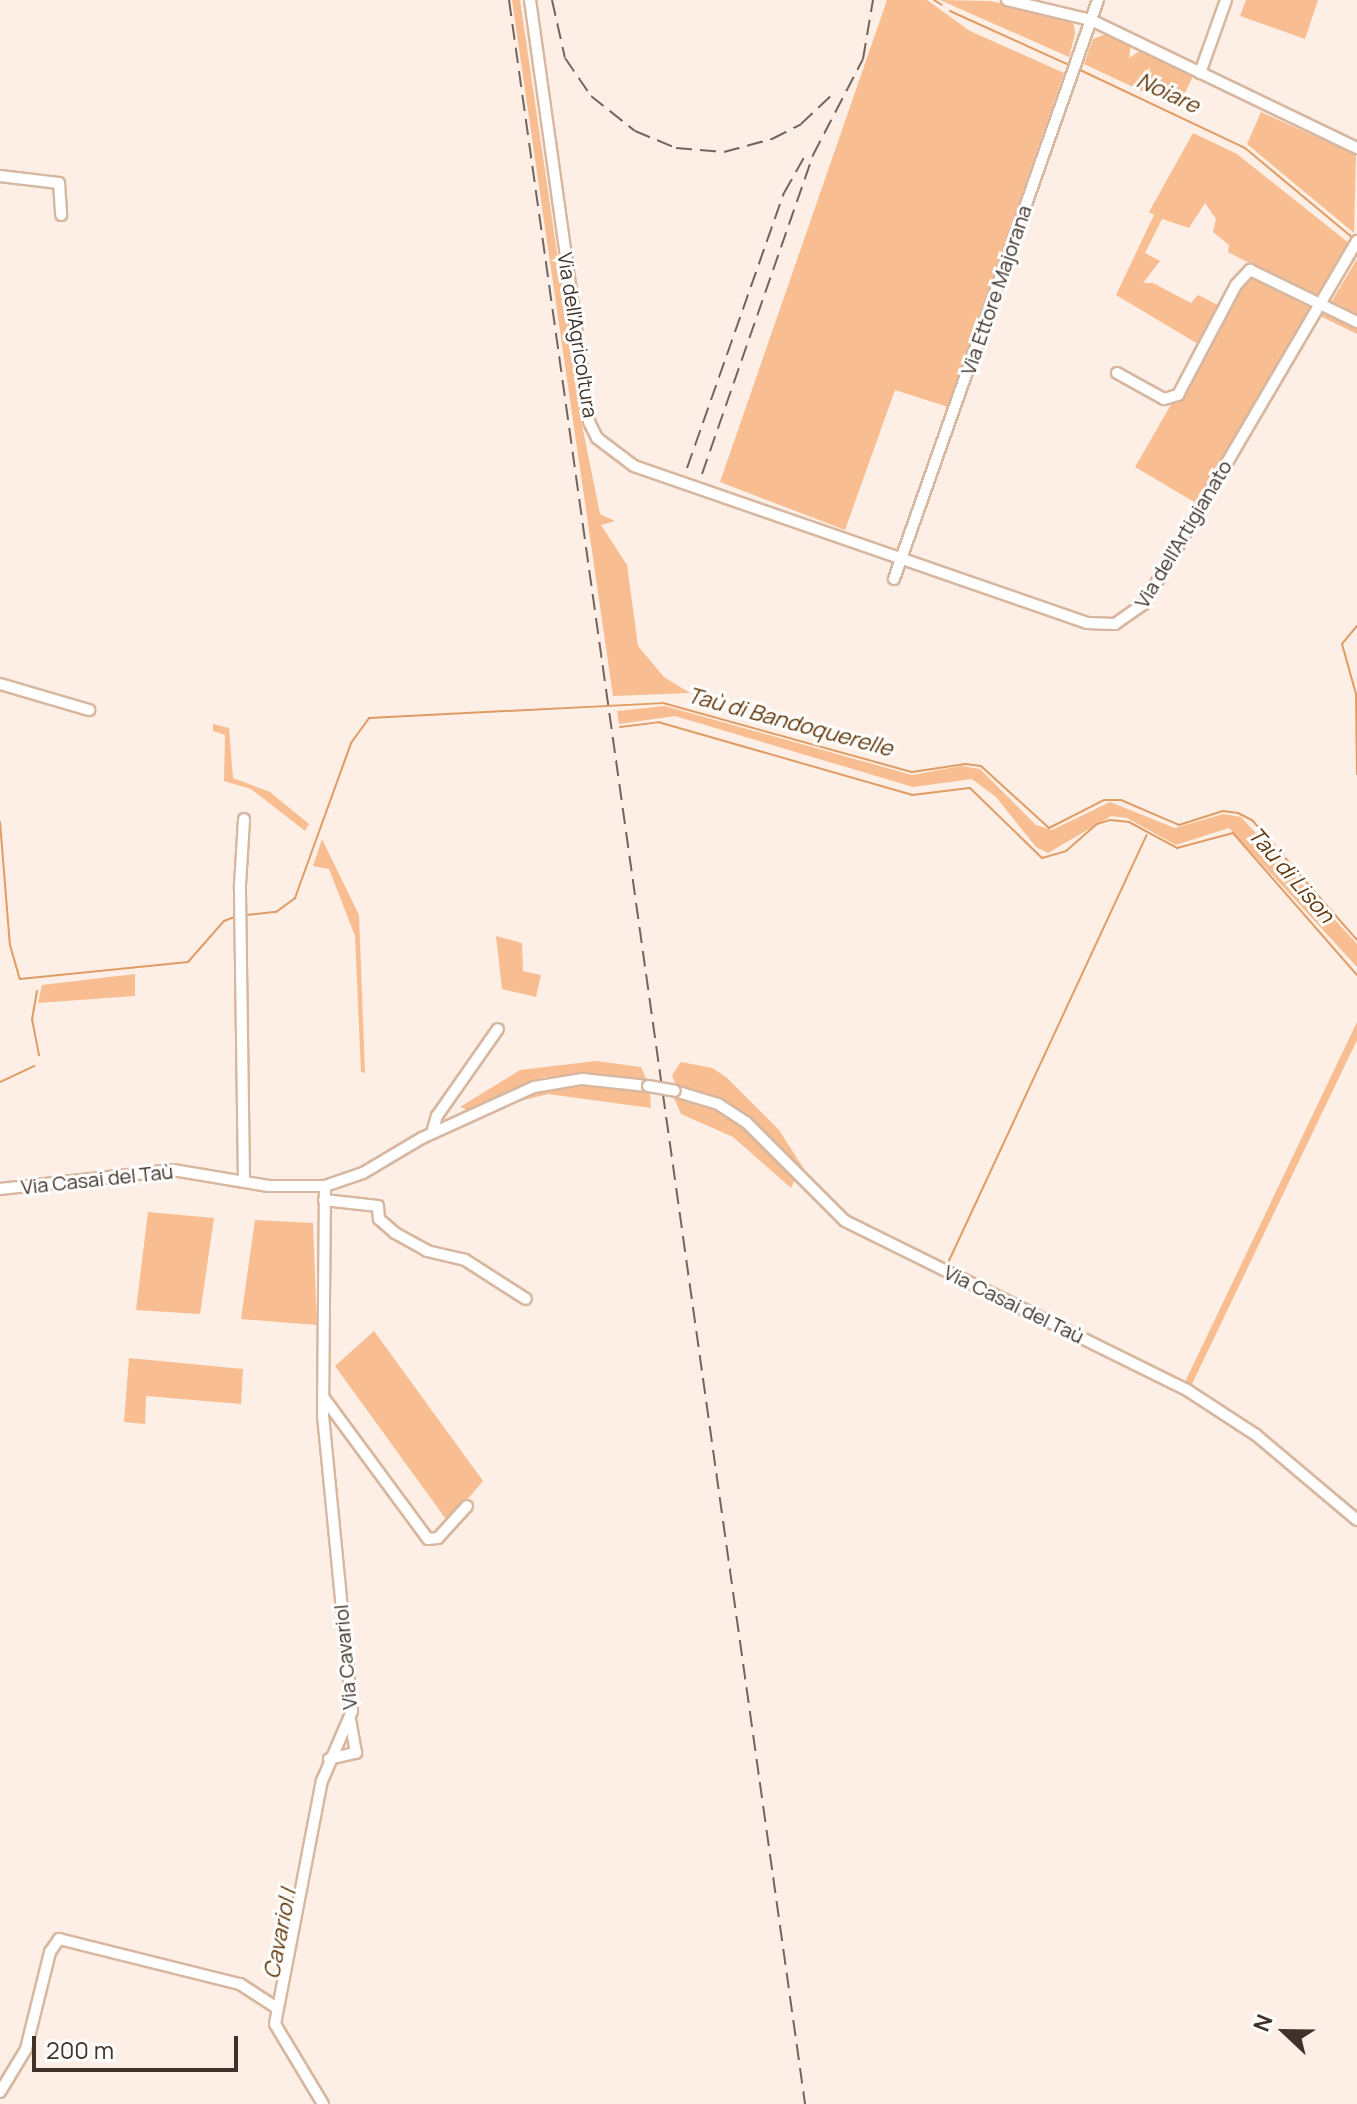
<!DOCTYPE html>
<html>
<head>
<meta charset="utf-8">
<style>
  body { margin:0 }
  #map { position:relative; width:1357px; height:2104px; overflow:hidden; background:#fdefe5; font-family:Manrope,sans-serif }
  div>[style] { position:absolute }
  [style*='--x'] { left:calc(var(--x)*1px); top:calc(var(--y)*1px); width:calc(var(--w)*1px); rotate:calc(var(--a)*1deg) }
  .green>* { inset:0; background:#f8be91 }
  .stream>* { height:2px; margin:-1px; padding:0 1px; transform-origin:1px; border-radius:1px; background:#df9c64 }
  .roads { filter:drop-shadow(2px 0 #d7b79f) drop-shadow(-2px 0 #d7b79f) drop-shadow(0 2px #d7b79f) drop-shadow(0 -2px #d7b79f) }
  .minor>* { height:10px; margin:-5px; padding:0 5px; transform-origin:5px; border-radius:5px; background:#fff }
  .rail>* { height:2px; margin-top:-1px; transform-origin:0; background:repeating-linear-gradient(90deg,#73655b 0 16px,transparent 0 24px) }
  .bridges { filter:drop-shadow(2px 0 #d7b79f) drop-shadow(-2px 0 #d7b79f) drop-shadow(0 2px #d7b79f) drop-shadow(0 -2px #d7b79f) }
  .minor-bridge>* { height:10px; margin:-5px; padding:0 5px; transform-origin:5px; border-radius:5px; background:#fff }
  span { translate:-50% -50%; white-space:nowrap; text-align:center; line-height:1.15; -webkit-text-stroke:6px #fff; paint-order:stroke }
  .street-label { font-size:20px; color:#3f3228 }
  .water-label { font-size:22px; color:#623609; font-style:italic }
  .north { position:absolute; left:1245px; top:1992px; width:80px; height:80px; -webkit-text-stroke:6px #fff; paint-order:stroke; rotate:292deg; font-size:22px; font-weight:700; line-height:32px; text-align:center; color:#3f3228 }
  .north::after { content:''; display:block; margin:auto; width:28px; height:36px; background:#3f3228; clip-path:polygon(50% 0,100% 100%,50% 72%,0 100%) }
  .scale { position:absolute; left:32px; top:2036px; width:206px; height:36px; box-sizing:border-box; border:4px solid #3f3228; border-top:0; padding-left:10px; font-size:24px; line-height:28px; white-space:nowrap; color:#3f3228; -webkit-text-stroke:6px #fff; paint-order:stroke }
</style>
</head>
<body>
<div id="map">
  <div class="green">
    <div style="clip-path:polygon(512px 0,520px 0,583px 430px,600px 514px,615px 521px,601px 525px,627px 565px,638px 646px,664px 677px,690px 693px,613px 696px)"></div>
    <div style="clip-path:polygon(887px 0,927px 0,970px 31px,1064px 73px,948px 407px,895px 390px,845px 530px,720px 482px)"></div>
    <div style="clip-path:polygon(940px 0,990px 1px,1064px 17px,1074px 25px,1075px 34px,1069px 57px)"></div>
    <div style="clip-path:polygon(1246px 0,1318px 0,1305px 39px,1240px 16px)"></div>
    <div style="clip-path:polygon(1106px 34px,1131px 44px,1129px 58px,1141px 50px,1193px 76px,1178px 108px,1084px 64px,1093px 39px)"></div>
    <div style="clip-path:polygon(1261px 112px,1356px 155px,1354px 233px,1247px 144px)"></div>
    <div style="clip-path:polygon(1193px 133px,1237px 154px,1350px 244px,1317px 298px,1228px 252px,1229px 245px,1213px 232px,1216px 219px,1205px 203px,1189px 228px,1162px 219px,1145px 253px,1160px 261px,1143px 283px,1153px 283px,1191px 303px,1198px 295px,1218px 305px,1198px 344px,1116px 295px,1154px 215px,1149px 212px)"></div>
    <div style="clip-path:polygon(1357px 259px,1357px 317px,1330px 304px)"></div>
    <div style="clip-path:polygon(1247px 273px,1314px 303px,1196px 503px,1135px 467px)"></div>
    <div style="clip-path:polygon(1323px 312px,1357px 328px,1357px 334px,1320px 316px)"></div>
    <div style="clip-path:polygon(665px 706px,912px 775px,961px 766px,980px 769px,1036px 825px,1052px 830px,1110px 802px,1175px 828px,1223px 814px,1241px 817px,1357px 944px,1357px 967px,1229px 828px,1176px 845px,1127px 818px,1111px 816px,1048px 853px,1036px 847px,996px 797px,972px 779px,913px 787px,675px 716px,619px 724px,617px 711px)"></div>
    <div style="clip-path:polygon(213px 724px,229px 728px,233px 778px,270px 792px,309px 824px,305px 831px,251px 789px,224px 781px,225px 735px,213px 731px)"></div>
    <div style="clip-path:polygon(322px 839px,359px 915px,365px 1073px,361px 1072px,355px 936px,329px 869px,313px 866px)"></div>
    <div style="clip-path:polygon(496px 936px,522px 943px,523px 971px,541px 975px,536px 997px,502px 989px)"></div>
    <div style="clip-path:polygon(135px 974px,135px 996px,38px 1003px,42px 985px)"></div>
    <div style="clip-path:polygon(1357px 1022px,1357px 1040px,1192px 1384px,1185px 1382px)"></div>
    <div style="clip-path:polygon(596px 1061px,641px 1067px,647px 1081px,606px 1075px,544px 1077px,467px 1110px,460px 1107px,520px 1070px)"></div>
    <div style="clip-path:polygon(681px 1062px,712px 1068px,726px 1077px,779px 1130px,811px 1180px,739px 1111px,677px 1088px,672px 1075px)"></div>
    <div style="clip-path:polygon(593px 1085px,650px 1093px,651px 1108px,548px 1094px,504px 1105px,533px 1092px)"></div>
    <div style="clip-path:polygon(674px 1098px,725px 1114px,755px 1136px,794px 1181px,791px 1188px,733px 1137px,681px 1114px)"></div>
    <div style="clip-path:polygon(148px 1212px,214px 1218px,200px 1314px,136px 1310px)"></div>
    <div style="clip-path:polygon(255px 1220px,313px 1223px,317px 1325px,241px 1319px)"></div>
    <div style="clip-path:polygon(374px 1331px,483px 1481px,448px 1522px,335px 1366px)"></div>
    <div style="clip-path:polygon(129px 1358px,243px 1369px,241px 1404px,146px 1396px,145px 1424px,124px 1422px)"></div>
  </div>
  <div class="stream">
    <div style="--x:934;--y:0;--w:9;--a:32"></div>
    <div style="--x:950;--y:11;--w:131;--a:24.4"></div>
    <div style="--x:1078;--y:69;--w:185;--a:25.3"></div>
    <div style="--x:1245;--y:148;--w:139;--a:39.8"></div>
    <div style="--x:1357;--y:626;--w:23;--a:130"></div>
    <div style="--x:1342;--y:644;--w:52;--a:74.4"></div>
    <div style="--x:1356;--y:694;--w:80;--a:89.3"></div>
    <div style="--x:620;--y:727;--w:38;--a:-7"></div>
    <div style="--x:658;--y:722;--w:264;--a:16"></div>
    <div style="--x:912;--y:795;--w:58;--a:-6.9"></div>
    <div style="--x:970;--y:788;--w:100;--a:44.2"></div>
    <div style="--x:1042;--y:858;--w:25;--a:-16"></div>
    <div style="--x:1066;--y:851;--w:41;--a:-41.1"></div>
    <div style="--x:1097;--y:824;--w:14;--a:-17"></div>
    <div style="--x:1110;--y:820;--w:19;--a:6"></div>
    <div style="--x:1129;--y:822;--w:55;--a:28.4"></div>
    <div style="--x:1177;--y:848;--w:58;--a:-15"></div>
    <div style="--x:1233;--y:833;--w:189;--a:48.9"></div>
    <div style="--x:0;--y:822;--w:123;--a:85.4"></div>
    <div style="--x:10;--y:945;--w:35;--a:74"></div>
    <div style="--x:20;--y:979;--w:169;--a:-5.8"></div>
    <div style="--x:188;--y:962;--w:55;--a:-48.7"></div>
    <div style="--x:224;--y:921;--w:14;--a:-21"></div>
    <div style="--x:246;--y:915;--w:30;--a:-6"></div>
    <div style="--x:276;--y:912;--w:24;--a:-36"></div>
    <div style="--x:295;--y:898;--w:165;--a:-70.1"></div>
    <div style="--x:351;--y:743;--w:31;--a:-54"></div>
    <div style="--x:369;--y:718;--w:294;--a:-2.9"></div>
    <div style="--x:663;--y:703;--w:258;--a:15.5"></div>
    <div style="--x:912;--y:772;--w:54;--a:-8.6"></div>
    <div style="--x:965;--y:764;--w:16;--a:7"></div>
    <div style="--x:981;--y:766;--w:92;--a:42.4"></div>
    <div style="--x:1049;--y:828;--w:62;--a:-27"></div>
    <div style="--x:1104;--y:800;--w:17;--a:0"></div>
    <div style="--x:1121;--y:800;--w:63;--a:23.3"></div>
    <div style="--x:1179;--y:825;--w:46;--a:-17.7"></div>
    <div style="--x:1223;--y:811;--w:15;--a:8"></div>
    <div style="--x:1238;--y:813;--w:16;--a:27"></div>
    <div style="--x:1252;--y:820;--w:159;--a:48.8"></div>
    <div style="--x:37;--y:991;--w:28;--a:100"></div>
    <div style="--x:32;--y:1019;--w:37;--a:79"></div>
    <div style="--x:0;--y:1082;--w:38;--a:-25"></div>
    <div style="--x:947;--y:1265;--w:474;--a:-65.1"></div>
  </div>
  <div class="roads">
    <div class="minor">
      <div style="--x:530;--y:0;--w:426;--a:82"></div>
      <div style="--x:589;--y:422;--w:18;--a:63"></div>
      <div style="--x:597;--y:438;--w:46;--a:37.1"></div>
      <div style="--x:634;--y:466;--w:479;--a:19.1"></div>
      <div style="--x:1087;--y:623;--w:28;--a:2"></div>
      <div style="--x:1115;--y:624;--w:35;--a:-35"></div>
      <div style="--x:1144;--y:604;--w:421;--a:-59.6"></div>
      <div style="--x:1007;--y:0;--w:86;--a:13.4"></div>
      <div style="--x:1091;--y:20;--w:295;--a:25.7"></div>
      <div style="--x:1200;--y:73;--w:77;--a:-70.4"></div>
      <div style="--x:0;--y:176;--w:59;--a:6.8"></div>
      <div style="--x:59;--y:183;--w:32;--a:86"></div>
      <div style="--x:1117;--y:373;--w:54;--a:29"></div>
      <div style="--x:1164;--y:399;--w:15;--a:-16"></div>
      <div style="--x:1178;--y:395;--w:124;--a:-62.2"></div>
      <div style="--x:1236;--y:285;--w:21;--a:-47"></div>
      <div style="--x:1250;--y:270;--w:119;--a:25.9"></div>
      <div style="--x:894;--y:579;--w:614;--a:-70.59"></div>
      <div style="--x:0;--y:684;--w:93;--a:16.3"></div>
      <div style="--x:675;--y:1091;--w:45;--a:16.8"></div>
      <div style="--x:718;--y:1104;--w:33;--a:33"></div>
      <div style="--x:746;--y:1122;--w:140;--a:45"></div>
      <div style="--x:845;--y:1221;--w:381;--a:26.3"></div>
      <div style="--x:1187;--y:1390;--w:82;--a:33.1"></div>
      <div style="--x:1256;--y:1435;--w:132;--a:40.1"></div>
      <div style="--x:432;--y:1133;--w:18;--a:-74"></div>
      <div style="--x:437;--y:1116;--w:106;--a:-55"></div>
      <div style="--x:244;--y:1180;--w:295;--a:-90.8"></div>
      <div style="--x:240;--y:885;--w:66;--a:-86.5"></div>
      <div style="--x:0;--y:1189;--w:174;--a:-6.3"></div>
      <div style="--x:173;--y:1170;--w:97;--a:9.5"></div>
      <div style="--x:269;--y:1186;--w:56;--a:0"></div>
      <div style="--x:325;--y:1186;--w:40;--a:-18.9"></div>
      <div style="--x:363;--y:1173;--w:69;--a:-30.7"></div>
      <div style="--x:422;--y:1138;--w:123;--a:-24.5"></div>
      <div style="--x:534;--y:1087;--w:49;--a:-9.5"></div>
      <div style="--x:582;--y:1079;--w:66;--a:6.1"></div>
      <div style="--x:324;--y:1200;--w:54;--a:6.3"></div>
      <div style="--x:378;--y:1206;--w:13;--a:86"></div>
      <div style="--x:379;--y:1219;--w:21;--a:41"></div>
      <div style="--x:395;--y:1233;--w:37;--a:29"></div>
      <div style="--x:427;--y:1251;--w:39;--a:13"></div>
      <div style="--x:465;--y:1260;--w:72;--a:32.6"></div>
      <div style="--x:324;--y:1398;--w:175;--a:53.6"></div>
      <div style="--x:428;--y:1539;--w:10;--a:-6"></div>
      <div style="--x:438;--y:1538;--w:43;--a:-47.8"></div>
      <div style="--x:329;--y:1759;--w:28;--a:-13"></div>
      <div style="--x:356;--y:1753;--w:35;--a:-100"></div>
      <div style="--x:0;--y:2092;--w:50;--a:-58.8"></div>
      <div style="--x:26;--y:2049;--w:100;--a:-76.1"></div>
      <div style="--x:50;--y:1952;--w:16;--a:-55"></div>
      <div style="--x:59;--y:1939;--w:187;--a:14"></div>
      <div style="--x:240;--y:1984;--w:44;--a:33"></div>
      <div style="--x:323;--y:2104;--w:93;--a:-121"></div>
      <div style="--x:275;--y:2024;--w:248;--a:-79.1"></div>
      <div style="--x:322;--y:1781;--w:76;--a:-66.8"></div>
      <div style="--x:352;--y:1711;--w:296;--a:-95.6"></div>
      <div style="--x:323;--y:1416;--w:230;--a:-89.5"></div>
    </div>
  </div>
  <div class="rail">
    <div style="--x:509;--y:0;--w:2125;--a:81.99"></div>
    <div style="--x:552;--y:0;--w:59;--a:77.4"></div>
    <div style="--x:565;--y:58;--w:46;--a:55.6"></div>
    <div style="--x:591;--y:96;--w:56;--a:38.5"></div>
    <div style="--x:635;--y:131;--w:44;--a:22.5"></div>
    <div style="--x:676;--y:148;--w:48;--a:4.8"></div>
    <div style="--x:724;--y:152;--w:50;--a:-15.2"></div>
    <div style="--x:772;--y:139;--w:33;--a:-27"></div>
    <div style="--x:801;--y:124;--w:47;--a:-43.3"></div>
    <div style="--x:687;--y:468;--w:292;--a:-70.6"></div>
    <div style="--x:784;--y:193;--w:45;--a:-60.6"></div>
    <div style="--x:702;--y:474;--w:338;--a:-70.8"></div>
    <div style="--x:813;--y:155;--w:108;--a:-62.5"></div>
    <div style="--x:863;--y:59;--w:60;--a:-80.4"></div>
  </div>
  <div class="bridges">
    <div class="minor-bridge">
      <div style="--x:648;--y:1086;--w:27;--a:10"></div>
    </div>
  </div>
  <div class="street-label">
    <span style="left:996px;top:290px;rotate:-71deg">Via Ettore Majorana</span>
    <span style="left:578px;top:335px;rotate:81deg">Via dell'Agricoltura</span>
    <span style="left:1183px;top:534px;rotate:-59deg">Via dell'Artigianato</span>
    <span style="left:97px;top:1179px;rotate:-6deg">Via Casai del Taù</span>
    <span style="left:1014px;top:1304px;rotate:26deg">Via Casai del Taù</span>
    <span style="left:345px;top:1657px;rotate:-95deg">Via Cavariol</span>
  </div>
  <div class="water-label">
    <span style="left:1168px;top:93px;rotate:25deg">Noiare</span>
    <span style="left:790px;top:722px;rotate:15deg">Taù di Bandoquerelle</span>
    <span style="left:1291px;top:875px;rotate:49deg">Taù di Lison</span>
    <span style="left:280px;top:1934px;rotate:-79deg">Cavariol I</span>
  </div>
  <div class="north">N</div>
  <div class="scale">200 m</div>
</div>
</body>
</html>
